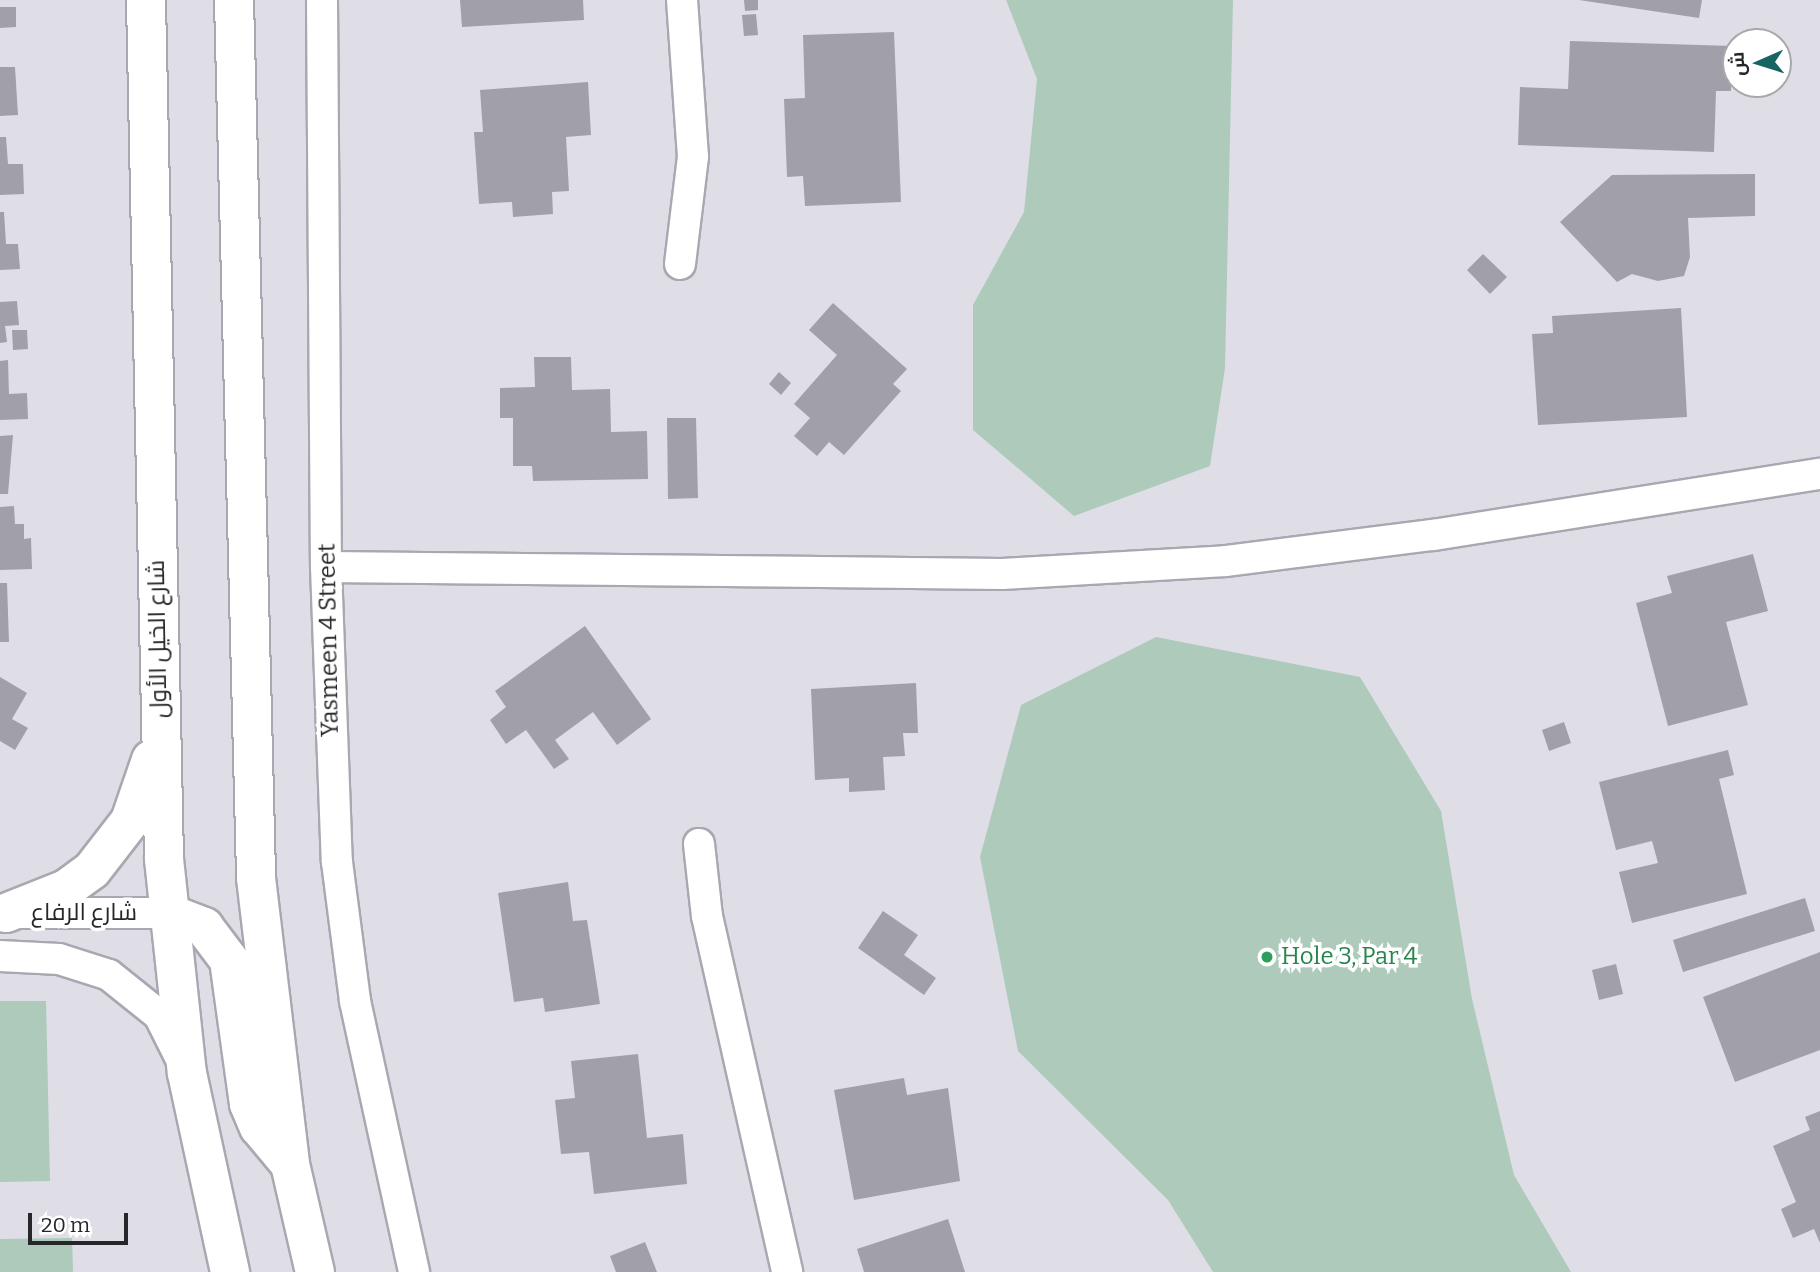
<!DOCTYPE html>
<html>
<head>
<meta charset="utf-8">
<style>
  body { margin:0 }
  #map { position:relative; width:1820px; height:1272px; overflow:hidden; background:#dfdee7; font-family:Bitter,Cairo,serif }
  div>[style] { position:absolute }
  [style*='--x'] { left:calc(var(--x)*1px); top:calc(var(--y)*1px); width:calc(var(--w)*1px); rotate:calc(var(--a)*1deg) }
  .green>* { inset:0; background:#adcaba }
  .building>* { inset:0; background:#a1a0a9 }
  .roads { filter:drop-shadow(2px 0 #a9a8b1) drop-shadow(-2px 0 #a9a8b1) drop-shadow(0 2px #a9a8b1) drop-shadow(0 -2px #a9a8b1) }
  .minor>* { height:30px; margin:-15px; padding:0 15px; transform-origin:15px; border-radius:15px; background:#fff }
  .secondary>* { height:38px; margin:-19px; padding:0 19px; transform-origin:19px; border-radius:19px; background:#fff }
  .dots>* { width:19px; height:19px; translate:-50% -50%; box-sizing:border-box; border:4px solid #fff; border-radius:50% }
  span { translate:-50% -50%; white-space:nowrap; text-align:center; line-height:1.15; -webkit-text-stroke:7px #fff; paint-order:stroke }
  .street-label { font-size:24px; color:#27262a }
  .leisure-label { font-size:24px; color:#27864d }
  .left { translate:0 -50%; text-align:left }
  .north { position:absolute; left:1722px; top:28px; width:70px; height:70px; box-sizing:border-box; background:#fff; border:2px solid #a9a8aa; border-radius:50%; rotate:267deg; font-size:19px; font-weight:700; line-height:28px; text-align:center; color:#27262a }
  .north::after { content:''; display:block; margin:auto; width:24px; height:32px; background:#176562; clip-path:polygon(50% 0,100% 100%,50% 72%,0 100%) }
  .scale { position:absolute; left:28px; top:1213px; width:100px; height:32px; box-sizing:border-box; border:4px solid #27262a; border-top:0; padding-left:9px; font-size:21px; line-height:24px; white-space:nowrap; color:#27262a; -webkit-text-stroke:5px #fff; paint-order:stroke }
</style>
</head>
<body>
<div id="map">
  <div class="green">
    <div style="clip-path:polygon(1006px 0,1233px 0,1225px 368px,1210px 466px,1074px 516px,973px 430px,973px 305px,1024px 212px,1037px 79px)"></div>
    <div style="clip-path:polygon(1156px 637px,1360px 677px,1441px 811px,1472px 999px,1514px 1175px,1571px 1272px,1213px 1272px,1168px 1200px,1018px 1051px,980px 857px,1021px 705px)"></div>
    <div style="clip-path:polygon(0 1001px,46px 1001px,50px 1181px,0 1182px)"></div>
    <div style="clip-path:polygon(72px 1238px,73px 1272px,0 1272px,0 1239px)"></div>
  </div>
  <div class="building">
    <div style="clip-path:polygon(460px 0,583px 0,584px 20px,462px 27px)"></div>
    <div style="clip-path:polygon(744px 0,758px 0,758px 10px,745px 11px)"></div>
    <div style="clip-path:polygon(1579px 0,1702px 0,1699px 18px)"></div>
    <div style="clip-path:polygon(0 7px,16px 7px,16px 27px,0 28px)"></div>
    <div style="clip-path:polygon(756px 14px,758px 35px,744px 36px,742px 15px)"></div>
    <div style="clip-path:polygon(894px 32px,901px 202px,805px 206px,803px 176px,787px 177px,784px 99px,805px 98px,803px 35px)"></div>
    <div style="clip-path:polygon(1570px 41px,1732px 46px,1731px 91px,1716px 91px,1714px 152px,1518px 145px,1520px 87px,1568px 89px)"></div>
    <div style="clip-path:polygon(0 67px,15px 67px,18px 115px,0 116px)"></div>
    <div style="clip-path:polygon(588px 82px,591px 135px,566px 137px,569px 191px,552px 192px,553px 214px,513px 217px,512px 202px,479px 204px,474px 132px,483px 132px,480px 90px)"></div>
    <div style="clip-path:polygon(0 137px,6px 137px,8px 164px,23px 164px,24px 194px,0 195px)"></div>
    <div style="clip-path:polygon(1755px 174px,1755px 216px,1688px 218px,1690px 257px,1684px 276px,1658px 281px,1632px 274px,1617px 282px,1560px 222px,1612px 175px)"></div>
    <div style="clip-path:polygon(0 212px,4px 212px,6px 244px,18px 244px,20px 269px,0 270px)"></div>
    <div style="clip-path:polygon(1483px 254px,1507px 277px,1490px 294px,1467px 270px)"></div>
    <div style="clip-path:polygon(17px 301px,19px 325px,5px 326px,7px 342px,0 343px,0 302px)"></div>
    <div style="clip-path:polygon(833px 303px,907px 369px,893px 384px,901px 391px,844px 455px,829px 442px,817px 456px,794px 436px,810px 418px,794px 404px,837px 355px,809px 330px)"></div>
    <div style="clip-path:polygon(1681px 308px,1687px 417px,1538px 425px,1532px 334px,1553px 333px,1552px 316px)"></div>
    <div style="clip-path:polygon(12px 330px,27px 330px,28px 349px,13px 350px)"></div>
    <div style="clip-path:polygon(534px 357px,571px 357px,572px 390px,610px 389px,611px 432px,647px 431px,648px 479px,533px 481px,532px 466px,513px 466px,513px 418px,500px 418px,500px 388px,535px 387px)"></div>
    <div style="clip-path:polygon(8px 360px,9px 394px,27px 393px,28px 419px,0 420px,0 361px)"></div>
    <div style="clip-path:polygon(779px 372px,791px 383px,781px 395px,769px 384px)"></div>
    <div style="clip-path:polygon(667px 418px,696px 418px,698px 498px,668px 499px)"></div>
    <div style="clip-path:polygon(13px 435px,8px 494px,0 494px,0 436px)"></div>
    <div style="clip-path:polygon(14px 506px,15px 524px,24px 524px,24px 539px,31px 538px,32px 569px,0 570px,0 507px)"></div>
    <div style="clip-path:polygon(1753px 554px,1768px 611px,1726px 622px,1748px 705px,1668px 726px,1636px 603px,1672px 593px,1667px 576px)"></div>
    <div style="clip-path:polygon(0 583px,7px 583px,9px 642px,0 642px)"></div>
    <div style="clip-path:polygon(585px 626px,651px 719px,617px 745px,593px 712px,555px 740px,569px 759px,554px 769px,526px 730px,506px 744px,490px 720px,506px 707px,495px 691px)"></div>
    <div style="clip-path:polygon(0 677px,27px 693px,12px 719px,28px 728px,15px 750px,0 741px)"></div>
    <div style="clip-path:polygon(916px 683px,918px 733px,903px 733px,905px 756px,883px 757px,885px 790px,849px 792px,849px 778px,815px 780px,811px 689px)"></div>
    <div style="clip-path:polygon(1564px 722px,1571px 743px,1549px 751px,1542px 730px)"></div>
    <div style="clip-path:polygon(1728px 750px,1734px 775px,1719px 779px,1747px 894px,1632px 923px,1619px 872px,1658px 863px,1652px 841px,1616px 850px,1599px 782px)"></div>
    <div style="clip-path:polygon(568px 882px,573px 921px,587px 920px,600px 1004px,545px 1012px,543px 998px,514px 1002px,498px 893px)"></div>
    <div style="clip-path:polygon(1805px 898px,1815px 931px,1683px 972px,1673px 940px)"></div>
    <div style="clip-path:polygon(883px 911px,918px 935px,904px 955px,936px 978px,924px 995px,858px 948px)"></div>
    <div style="clip-path:polygon(1820px 952px,1820px 1050px,1735px 1082px,1703px 997px)"></div>
    <div style="clip-path:polygon(1616px 964px,1623px 994px,1599px 1000px,1592px 970px)"></div>
    <div style="clip-path:polygon(638px 1054px,647px 1138px,683px 1134px,687px 1184px,594px 1194px,589px 1152px,561px 1154px,555px 1100px,575px 1098px,571px 1061px)"></div>
    <div style="clip-path:polygon(904px 1078px,907px 1095px,948px 1088px,960px 1181px,854px 1200px,834px 1090px)"></div>
    <div style="clip-path:polygon(1820px 1111px,1820px 1243px,1814px 1229px,1793px 1238px,1781px 1209px,1796px 1202px,1773px 1146px,1810px 1130px,1805px 1117px)"></div>
    <div style="clip-path:polygon(948px 1219px,965px 1272px,864px 1272px,857px 1249px)"></div>
    <div style="clip-path:polygon(645px 1242px,657px 1272px,616px 1272px,610px 1256px)"></div>
  </div>
  <div class="roads">
    <div class="minor">
      <div style="--x:322;--y:0;--w:567;--a:89.6"></div>
      <div style="--x:326;--y:567;--w:295;--a:87.9"></div>
      <div style="--x:337;--y:862;--w:140;--a:82.6"></div>
      <div style="--x:355;--y:1001;--w:277;--a:77.7"></div>
      <div style="--x:680;--y:264;--w:108;--a:-83.1"></div>
      <div style="--x:693;--y:157;--w:157;--a:-94"></div>
      <div style="--x:326;--y:567;--w:676;--a:0.59"></div>
      <div style="--x:1002;--y:574;--w:224;--a:-3.3"></div>
      <div style="--x:1226;--y:561;--w:209;--a:-7.2"></div>
      <div style="--x:1433;--y:535;--w:392;--a:-9"></div>
      <div style="--x:699;--y:844;--w:72;--a:83.7"></div>
      <div style="--x:707;--y:916;--w:365;--a:77.3"></div>
      <div style="--x:15;--y:913;--w:153;--a:0"></div>
      <div style="--x:0;--y:956;--w:59;--a:2.9"></div>
      <div style="--x:59;--y:959;--w:52;--a:17.7"></div>
      <div style="--x:109;--y:975;--w:64;--a:38.7"></div>
      <div style="--x:159;--y:1015;--w:47;--a:63.4"></div>
    </div>
    <div class="secondary">
      <div style="--x:146;--y:0;--w:859;--a:88.8"></div>
      <div style="--x:164;--y:859;--w:215;--a:83.9"></div>
      <div style="--x:187;--y:1073;--w:204;--a:77.8"></div>
      <div style="--x:234;--y:0;--w:878;--a:88.56"></div>
      <div style="--x:256;--y:878;--w:288;--a:83.2"></div>
      <div style="--x:290;--y:1164;--w:111;--a:77"></div>
      <div style="--x:6;--y:913;--w:65;--a:-21.8"></div>
      <div style="--x:66;--y:889;--w:32;--a:-36"></div>
      <div style="--x:92;--y:870;--w:62;--a:-52.2"></div>
      <div style="--x:130;--y:821;--w:65;--a:-71"></div>
      <div style="--x:168;--y:913;--w:39;--a:21"></div>
      <div style="--x:204;--y:927;--w:41;--a:52.9"></div>
      <div style="--x:229;--y:960;--w:145;--a:82.1"></div>
      <div style="--x:249;--y:1104;--w:25;--a:67"></div>
      <div style="--x:259;--y:1127;--w:47;--a:50.2"></div>
    </div>
  </div>
  <div class="dots">
    <div style="left:1267px;top:957px;background:#2e9e5b"></div>
  </div>
  <div class="street-label">
    <span style="left:158px;top:639px;rotate:-91deg">شارع الخيل الأول</span>
    <span style="left:329px;top:640px;rotate:-91deg">Yasmeen 4 Street</span>
    <span style="left:84px;top:913px">شارع الرفاع</span>
  </div>
  <div class="leisure-label">
    <span class="left" style="left:1281px;top:957px">Hole 3, Par 4</span>
  </div>
  <div class="north">ش</div>
  <div class="scale">20 m</div>
</div>
</body>
</html>
